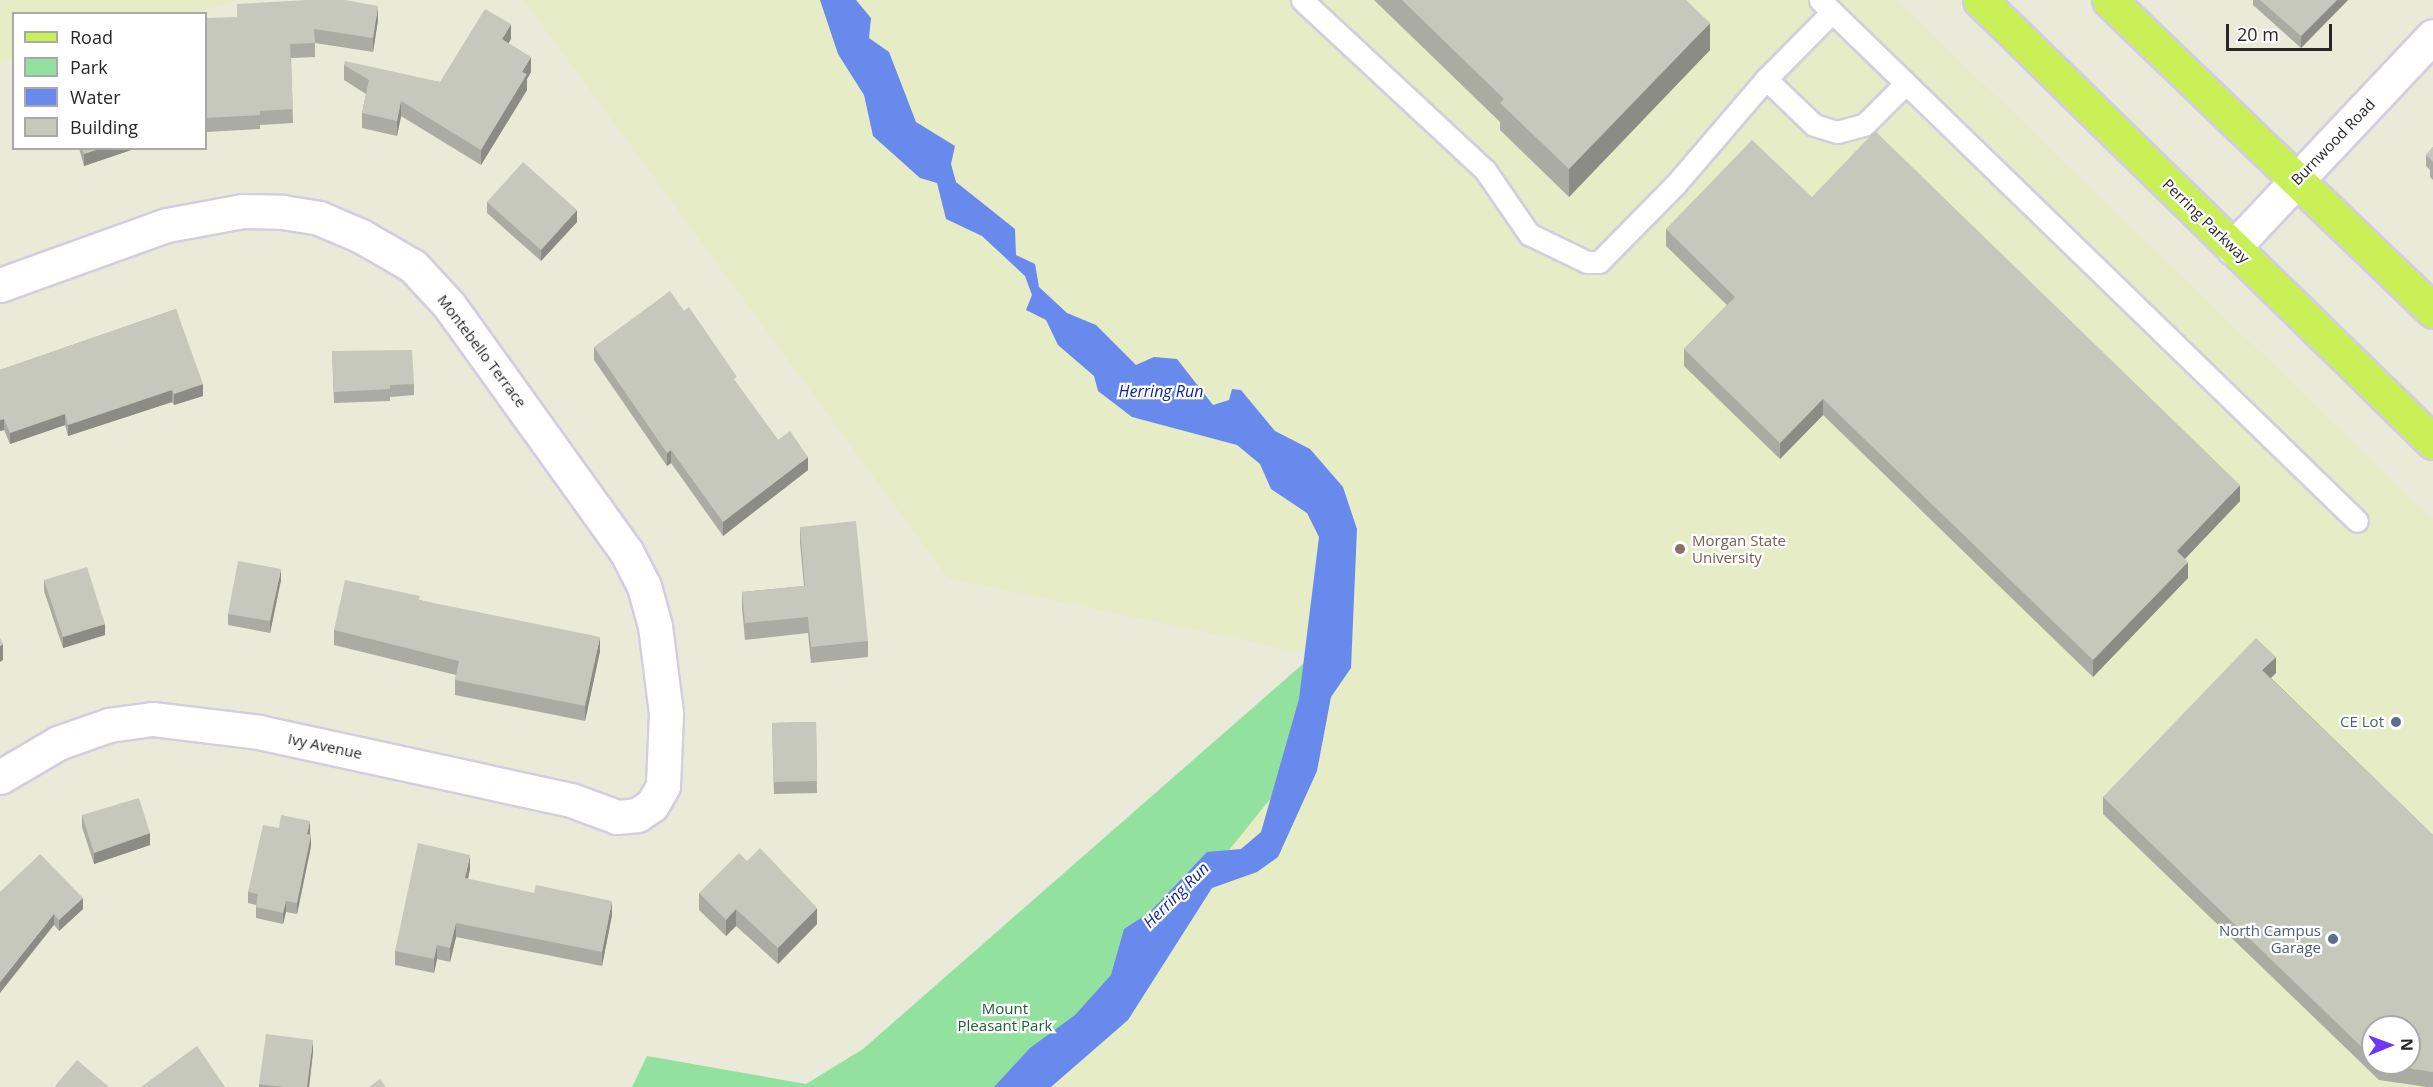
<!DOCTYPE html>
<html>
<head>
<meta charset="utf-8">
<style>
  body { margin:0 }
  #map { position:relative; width:2433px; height:1087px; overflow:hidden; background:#e9ead8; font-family:"Open Sans",sans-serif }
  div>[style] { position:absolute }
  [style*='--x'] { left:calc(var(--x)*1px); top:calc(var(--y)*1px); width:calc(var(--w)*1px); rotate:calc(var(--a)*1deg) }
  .education>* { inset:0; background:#e6ecc6 }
  .green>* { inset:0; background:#93e19f }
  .water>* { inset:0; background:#698aed }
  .roads { filter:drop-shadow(2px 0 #d3cde0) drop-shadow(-2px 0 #d3cde0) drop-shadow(0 2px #d3cde0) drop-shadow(0 -2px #d3cde0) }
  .service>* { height:21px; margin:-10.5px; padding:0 10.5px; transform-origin:10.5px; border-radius:10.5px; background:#fff }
  .minor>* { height:33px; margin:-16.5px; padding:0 16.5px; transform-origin:16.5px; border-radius:16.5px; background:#fff }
  .primary>* { height:33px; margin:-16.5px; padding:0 16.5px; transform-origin:16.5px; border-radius:16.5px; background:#c9f057 }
  .wall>* { inset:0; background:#aaaca1 }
  .shaded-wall>* { inset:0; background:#8b8c83 }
  .building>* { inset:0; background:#c6c8bb }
  .dots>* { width:16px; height:16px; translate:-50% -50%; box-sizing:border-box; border:3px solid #fff; border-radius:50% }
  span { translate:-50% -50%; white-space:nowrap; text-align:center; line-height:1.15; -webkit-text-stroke:4.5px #fff; paint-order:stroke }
  .street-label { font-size:15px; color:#272727 }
  .education-label { font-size:15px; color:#785e54 }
  .left { translate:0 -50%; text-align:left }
  .service-label { font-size:15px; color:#4e5e75 }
  .right { translate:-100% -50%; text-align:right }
  .park-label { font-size:15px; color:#19622d }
  .water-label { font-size:16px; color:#0d2494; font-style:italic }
  .legend { position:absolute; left:12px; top:12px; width:195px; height:138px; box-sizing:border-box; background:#fff; border:2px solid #a9a9a9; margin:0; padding:8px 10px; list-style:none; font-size:18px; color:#272727 }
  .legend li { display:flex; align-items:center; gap:12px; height:30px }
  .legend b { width:30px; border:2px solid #a9a9a9 }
  .north { position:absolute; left:2361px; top:1015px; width:60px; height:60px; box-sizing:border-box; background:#fff; border:2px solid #a9a9a9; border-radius:50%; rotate:89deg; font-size:16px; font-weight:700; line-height:24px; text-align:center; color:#272727 }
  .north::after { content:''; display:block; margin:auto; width:21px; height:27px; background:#7035f9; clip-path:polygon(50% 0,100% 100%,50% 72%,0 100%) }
  .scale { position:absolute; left:2226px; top:24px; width:106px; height:27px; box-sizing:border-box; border:3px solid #272727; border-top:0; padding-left:8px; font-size:18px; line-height:21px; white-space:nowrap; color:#272727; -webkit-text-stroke:4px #fff; paint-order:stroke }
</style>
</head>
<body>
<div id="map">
  <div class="education">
    <div style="clip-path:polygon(0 0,241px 0,190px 13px,14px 14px,13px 60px,0 64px)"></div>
    <div style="clip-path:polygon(evenodd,524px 0,1897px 0,2433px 520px,2433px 1087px,1048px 1087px,1313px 655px,948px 578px,524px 0,2373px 1027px,2409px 1027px,2409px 1063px,2373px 1063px,2373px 1027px)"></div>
  </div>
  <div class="green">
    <div style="clip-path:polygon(1313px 655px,1304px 757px,1052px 1070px,1048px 1087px,632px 1087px,647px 1056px,806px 1084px,863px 1049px)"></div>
  </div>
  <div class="water">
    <div style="clip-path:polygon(820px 0,856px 0,871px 18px,869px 38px,889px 52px,916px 122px,955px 146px,951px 164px,956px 182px,1015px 229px,1016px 255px,1035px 264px,1039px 287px,1067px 313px,1096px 325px,1136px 365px,1154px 357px,1177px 359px,1213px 405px,1229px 400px,1232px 389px,1241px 390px,1275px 431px,1310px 449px,1343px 487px,1357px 529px,1351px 668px,1331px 697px,1317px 771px,1278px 857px,1257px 872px,1212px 888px,1128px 1020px,1051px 1087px,994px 1087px,1030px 1048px,1075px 1015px,1111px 975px,1124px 929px,1150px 912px,1207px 852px,1241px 849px,1261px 832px,1299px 699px,1319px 537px,1307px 513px,1271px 489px,1260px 464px,1237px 445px,1132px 417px,1098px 391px,1094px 376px,1058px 345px,1046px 320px,1026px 310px,1032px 295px,1025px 276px,982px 236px,946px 219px,937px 183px,920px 178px,873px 136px,864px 95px,838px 54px)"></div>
  </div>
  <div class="roads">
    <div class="service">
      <div style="--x:1302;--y:0;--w:250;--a:42.9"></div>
      <div style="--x:1485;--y:170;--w:78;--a:55.5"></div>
      <div style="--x:1529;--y:234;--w:64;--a:25.8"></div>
      <div style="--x:1587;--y:262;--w:12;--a:0"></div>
      <div style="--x:1599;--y:262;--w:108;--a:-45.4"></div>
      <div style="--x:1675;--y:185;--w:140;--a:-49.4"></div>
      <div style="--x:1766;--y:79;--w:94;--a:-45.4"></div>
      <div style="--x:1820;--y:0;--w:748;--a:44.13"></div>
      <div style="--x:1766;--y:79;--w:66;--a:43.8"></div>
      <div style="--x:1814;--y:125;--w:24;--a:17"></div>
      <div style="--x:1837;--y:132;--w:28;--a:-15"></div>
      <div style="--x:1864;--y:125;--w:58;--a:-45"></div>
    </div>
    <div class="minor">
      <div style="--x:2233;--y:248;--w:291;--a:-46.7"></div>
      <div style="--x:0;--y:285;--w:177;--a:-19.8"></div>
      <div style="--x:167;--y:225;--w:77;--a:-10.4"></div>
      <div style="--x:243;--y:211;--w:39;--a:1"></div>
      <div style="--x:282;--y:212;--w:37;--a:9"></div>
      <div style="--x:319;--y:218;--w:46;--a:23.2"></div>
      <div style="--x:361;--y:236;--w:60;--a:30"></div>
      <div style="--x:413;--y:266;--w:53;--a:47.3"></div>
      <div style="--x:449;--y:305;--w:303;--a:54.3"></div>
      <div style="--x:626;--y:551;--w:39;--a:63"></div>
      <div style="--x:644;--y:586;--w:41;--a:74.6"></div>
      <div style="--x:655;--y:626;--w:88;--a:82.8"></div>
      <div style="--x:666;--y:713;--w:73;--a:92.4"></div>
      <div style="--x:663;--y:786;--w:22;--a:120"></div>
      <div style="--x:652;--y:805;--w:18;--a:146"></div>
      <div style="--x:637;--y:815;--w:20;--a:174"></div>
      <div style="--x:617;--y:817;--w:49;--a:-159.7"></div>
      <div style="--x:571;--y:800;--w:318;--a:-167.7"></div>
      <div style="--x:260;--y:732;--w:109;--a:-173.1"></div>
      <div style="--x:152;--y:719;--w:43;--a:172.1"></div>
      <div style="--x:109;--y:725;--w:54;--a:160.6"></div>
      <div style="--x:58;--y:743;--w:67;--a:149.6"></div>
    </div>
    <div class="primary">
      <div style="--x:1980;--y:0;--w:633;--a:44.3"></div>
      <div style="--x:2109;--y:0;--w:449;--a:43.8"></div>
    </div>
  </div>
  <div class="wall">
    <div style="clip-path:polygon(1374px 0,1686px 0,1710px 50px,1569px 197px,1500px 130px,1500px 122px)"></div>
    <div style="clip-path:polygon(2253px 0,2348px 0,2301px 48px,2253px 5px)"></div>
    <div style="clip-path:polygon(206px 18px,378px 20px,373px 52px,315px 43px,315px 57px,291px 58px,293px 123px,260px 125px,260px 129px,206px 132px)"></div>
    <div style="clip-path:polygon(511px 39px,508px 44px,531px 72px,527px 79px,527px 90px,481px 165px,401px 116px,397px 136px,362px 128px,362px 113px,366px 94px,344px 80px,344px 65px,440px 82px)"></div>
    <div style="clip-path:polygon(2433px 147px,2433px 180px,2430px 177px,2430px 170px,2426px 166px,2426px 155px)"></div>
    <div style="clip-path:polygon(79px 148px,137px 148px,84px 166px)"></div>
    <div style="clip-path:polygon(1812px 197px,2240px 501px,2185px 559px,2188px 578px,2093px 677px,1823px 415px,1780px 459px,1684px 366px,1684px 349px,1727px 305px,1666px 246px,1666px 229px)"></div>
    <div style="clip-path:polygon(487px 202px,577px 222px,541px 261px,487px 213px)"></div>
    <div style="clip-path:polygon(176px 309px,203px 396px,174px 405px,172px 402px,68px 436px,65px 425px,10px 444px,4px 430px,0 431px,0 370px)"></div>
    <div style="clip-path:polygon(594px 347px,737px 384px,778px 440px,808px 470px,723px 536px,671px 463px,667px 466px,594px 360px)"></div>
    <div style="clip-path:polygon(332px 351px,414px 384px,414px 395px,390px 397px,390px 401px,334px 403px)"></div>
    <div style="clip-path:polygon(800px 527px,868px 641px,868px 657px,811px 663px,808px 633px,745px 640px,742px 608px,742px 592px,804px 586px,800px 543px)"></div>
    <div style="clip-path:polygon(44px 580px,105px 635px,63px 648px,44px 591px)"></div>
    <div style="clip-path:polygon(281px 580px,270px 633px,228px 625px,228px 614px)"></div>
    <div style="clip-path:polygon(420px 600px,600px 651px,585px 721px,455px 695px,455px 680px,456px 675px,334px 645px,334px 630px)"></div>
    <div style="clip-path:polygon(evenodd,2276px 673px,2271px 678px,2433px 835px,2433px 1087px,2427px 1087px,2379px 1080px,2103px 814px,2103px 797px,2276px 673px,2373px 1027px,2409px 1063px,2373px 1063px,2373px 1027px)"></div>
    <div style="clip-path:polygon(816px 722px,817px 793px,774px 794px,772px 723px)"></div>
    <div style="clip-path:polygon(82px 815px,150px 845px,94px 864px,82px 827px)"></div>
    <div style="clip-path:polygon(279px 828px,310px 833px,311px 846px,297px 914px,286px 912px,283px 924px,256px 918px,256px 905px,248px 903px,248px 892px)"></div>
    <div style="clip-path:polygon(470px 869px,468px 879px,612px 915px,602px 966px,456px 937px,450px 962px,437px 959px,434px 973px,395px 965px,395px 951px)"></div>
    <div style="clip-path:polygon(0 892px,83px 909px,59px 931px,54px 925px)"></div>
    <div style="clip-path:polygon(699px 893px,817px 924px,778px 964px,736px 926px,726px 936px,699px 910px)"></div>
    <div style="clip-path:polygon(313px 1052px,309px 1087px,259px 1087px,259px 1084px)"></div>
  </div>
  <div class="shaded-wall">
    <div style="clip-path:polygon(2337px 0,2348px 0,2301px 48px,2301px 36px)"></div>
    <div style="clip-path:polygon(378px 6px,378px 20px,373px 52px,373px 38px)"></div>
    <div style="clip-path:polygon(1710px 23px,1710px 50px,1569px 197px,1569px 169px)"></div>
    <div style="clip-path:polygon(511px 24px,511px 39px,502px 55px,502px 39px)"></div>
    <div style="clip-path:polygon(531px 57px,531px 72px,527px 79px,527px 90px,481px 165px,481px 150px,522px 72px)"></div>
    <div style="clip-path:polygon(401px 101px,401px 116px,397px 136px,397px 121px)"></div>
    <div style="clip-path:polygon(102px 148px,137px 148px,84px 166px,84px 154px)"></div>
    <div style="clip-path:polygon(577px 210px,577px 222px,541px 261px,541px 250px)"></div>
    <div style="clip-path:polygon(203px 384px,203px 396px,174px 405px,174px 394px)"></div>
    <div style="clip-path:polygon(172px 390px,172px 402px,68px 436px,68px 425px)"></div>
    <div style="clip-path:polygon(1823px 399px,1823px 415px,1780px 459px,1780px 443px)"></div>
    <div style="clip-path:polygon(65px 414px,65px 425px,10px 444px,10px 433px)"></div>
    <div style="clip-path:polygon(4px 419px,4px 430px,0 431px,0 420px)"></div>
    <div style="clip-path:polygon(671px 450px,671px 463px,667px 466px,667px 453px)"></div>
    <div style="clip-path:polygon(808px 457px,808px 470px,723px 536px,723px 522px)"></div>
    <div style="clip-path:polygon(2240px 485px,2240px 501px,2177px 567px,2177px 551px)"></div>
    <div style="clip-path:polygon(2188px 562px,2188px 578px,2093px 677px,2093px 660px)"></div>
    <div style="clip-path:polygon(281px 569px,281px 580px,270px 633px,270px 621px)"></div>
    <div style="clip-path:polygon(105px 624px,105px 635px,63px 648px,63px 637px)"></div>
    <div style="clip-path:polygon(600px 637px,600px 651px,585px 721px,585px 706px)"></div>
    <div style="clip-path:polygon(3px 644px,3px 660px,0 662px,0 646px)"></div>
    <div style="clip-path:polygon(2276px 657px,2276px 673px,2262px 686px,2262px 670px)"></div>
    <div style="clip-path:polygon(310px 821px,310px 833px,307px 846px,307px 834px)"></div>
    <div style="clip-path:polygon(150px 833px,150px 845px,94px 864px,94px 853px)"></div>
    <div style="clip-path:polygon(311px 835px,311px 846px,297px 914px,297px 903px)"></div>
    <div style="clip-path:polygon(470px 855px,470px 869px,465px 892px,465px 878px)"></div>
    <div style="clip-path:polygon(83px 898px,83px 909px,59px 931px,59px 920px)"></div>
    <div style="clip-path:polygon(286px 901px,286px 912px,283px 924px,283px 913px)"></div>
    <div style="clip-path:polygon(612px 901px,612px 915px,602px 966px,602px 952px)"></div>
    <div style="clip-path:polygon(817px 908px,817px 924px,778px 964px,778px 948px)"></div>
    <div style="clip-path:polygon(736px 909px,736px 926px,726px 936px,726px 920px)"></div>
    <div style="clip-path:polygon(54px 914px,54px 925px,0 993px,0 982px)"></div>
    <div style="clip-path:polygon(456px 923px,456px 937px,450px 962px,450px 948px)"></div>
    <div style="clip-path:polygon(437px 945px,437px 959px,434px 973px,434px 959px)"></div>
    <div style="clip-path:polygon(313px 1040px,313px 1052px,309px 1087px,307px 1087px)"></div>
  </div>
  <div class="building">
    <div style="clip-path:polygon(307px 0,345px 0,378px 6px,373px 38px,314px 29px,315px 43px,290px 44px,293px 109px,260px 111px,260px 115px,206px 118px,206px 18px,237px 17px,237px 4px)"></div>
    <div style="clip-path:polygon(1402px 0,1686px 0,1710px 23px,1569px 169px,1500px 103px,1504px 99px)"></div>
    <div style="clip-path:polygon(2260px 0,2337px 0,2301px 36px)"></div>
    <div style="clip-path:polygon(485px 9px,511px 24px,502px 39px,531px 57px,522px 72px,527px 74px,481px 150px,401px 101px,397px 121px,362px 113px,369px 80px,344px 65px,345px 61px,440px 82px)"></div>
    <div style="clip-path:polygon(1875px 131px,2240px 485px,2177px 551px,2188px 562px,2093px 660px,1823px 399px,1780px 443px,1684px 349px,1735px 297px,1666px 229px,1752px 140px,1812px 197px)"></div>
    <div style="clip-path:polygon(2433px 147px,2433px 162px,2426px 155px)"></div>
    <div style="clip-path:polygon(82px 148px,102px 148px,84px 154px)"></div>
    <div style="clip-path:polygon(523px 162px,577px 210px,541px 250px,487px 202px)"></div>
    <div style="clip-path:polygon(670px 291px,684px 311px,689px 307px,737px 377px,734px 379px,778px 440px,790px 431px,808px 457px,723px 522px,671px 450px,667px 453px,594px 347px)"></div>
    <div style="clip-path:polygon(176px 309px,203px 384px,174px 394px,172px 390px,68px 425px,65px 414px,10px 433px,4px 419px,0 420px,0 370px)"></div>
    <div style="clip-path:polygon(412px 350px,414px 384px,390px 385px,390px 389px,334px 392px,332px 351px)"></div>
    <div style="clip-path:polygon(856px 521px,868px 641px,811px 647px,808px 617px,745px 623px,742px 592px,805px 586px,800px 527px)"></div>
    <div style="clip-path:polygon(238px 561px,281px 569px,270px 621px,228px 614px)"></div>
    <div style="clip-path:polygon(87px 567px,105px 624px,63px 637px,44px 580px)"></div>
    <div style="clip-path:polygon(345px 580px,420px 596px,419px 600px,600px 637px,585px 706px,455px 680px,459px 661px,334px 630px)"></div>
    <div style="clip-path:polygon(0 638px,3px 644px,0 646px)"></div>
    <div style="clip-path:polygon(2256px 638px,2276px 657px,2262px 670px,2433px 835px,2433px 1072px,2379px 1064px,2378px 1063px,2409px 1063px,2409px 1027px,2373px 1027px,2373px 1058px,2103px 797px)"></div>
    <div style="clip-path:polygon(816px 722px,817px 781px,774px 782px,772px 723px)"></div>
    <div style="clip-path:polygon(139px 798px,150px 833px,94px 853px,82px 815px)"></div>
    <div style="clip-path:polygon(281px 815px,310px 821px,307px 834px,311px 835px,297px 903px,286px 901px,283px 913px,256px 907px,258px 894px,248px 892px,263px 825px,279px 828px)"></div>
    <div style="clip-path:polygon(418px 843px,470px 855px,465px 878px,534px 893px,536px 885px,612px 901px,602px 952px,456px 923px,450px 948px,437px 945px,434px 959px,395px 951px)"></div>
    <div style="clip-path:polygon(760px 848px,817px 908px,778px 948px,736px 909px,726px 920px,699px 893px,739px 853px,747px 861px)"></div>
    <div style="clip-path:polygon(40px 854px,83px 898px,59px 920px,54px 914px,0 982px,0 892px)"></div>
    <div style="clip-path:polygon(266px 1034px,313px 1040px,307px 1087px,283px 1087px,259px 1084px)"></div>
    <div style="clip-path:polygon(197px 1046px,225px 1087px,141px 1087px)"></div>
    <div style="clip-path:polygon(77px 1060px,109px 1087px,56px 1087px,55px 1086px)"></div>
    <div style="clip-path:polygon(380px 1079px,386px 1087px,369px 1087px)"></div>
  </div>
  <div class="dots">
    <div style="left:1680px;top:549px;background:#8d6e63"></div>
    <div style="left:2396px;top:722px;background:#5c6f8a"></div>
    <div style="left:2333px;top:939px;background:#5c6f8a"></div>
  </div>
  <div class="street-label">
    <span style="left:2333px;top:142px;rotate:-46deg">Burnwood Road</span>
    <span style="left:2206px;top:221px;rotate:44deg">Perring Parkway</span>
    <span style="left:482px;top:351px;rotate:53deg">Montebello Terrace</span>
    <span style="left:325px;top:746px;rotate:12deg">Ivy Avenue</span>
  </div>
  <div class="education-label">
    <span class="left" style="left:1692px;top:549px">Morgan State<br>University</span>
  </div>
  <div class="service-label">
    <span class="right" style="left:2384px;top:722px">CE Lot</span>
    <span class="right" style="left:2321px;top:939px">North Campus<br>Garage</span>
  </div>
  <div class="park-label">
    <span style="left:1005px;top:1017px">Mount<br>Pleasant Park</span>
  </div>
  <div class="water-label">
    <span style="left:1161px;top:391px">Herring Run</span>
    <span style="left:1176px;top:895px;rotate:-45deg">Herring Run</span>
  </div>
  <ul class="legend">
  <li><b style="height:8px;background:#c9f057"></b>Road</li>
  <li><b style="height:16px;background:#93e19f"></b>Park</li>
  <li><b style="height:16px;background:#698aed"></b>Water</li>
  <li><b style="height:16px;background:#c6c8bb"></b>Building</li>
  </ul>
  <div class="north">N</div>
  <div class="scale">20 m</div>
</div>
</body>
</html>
